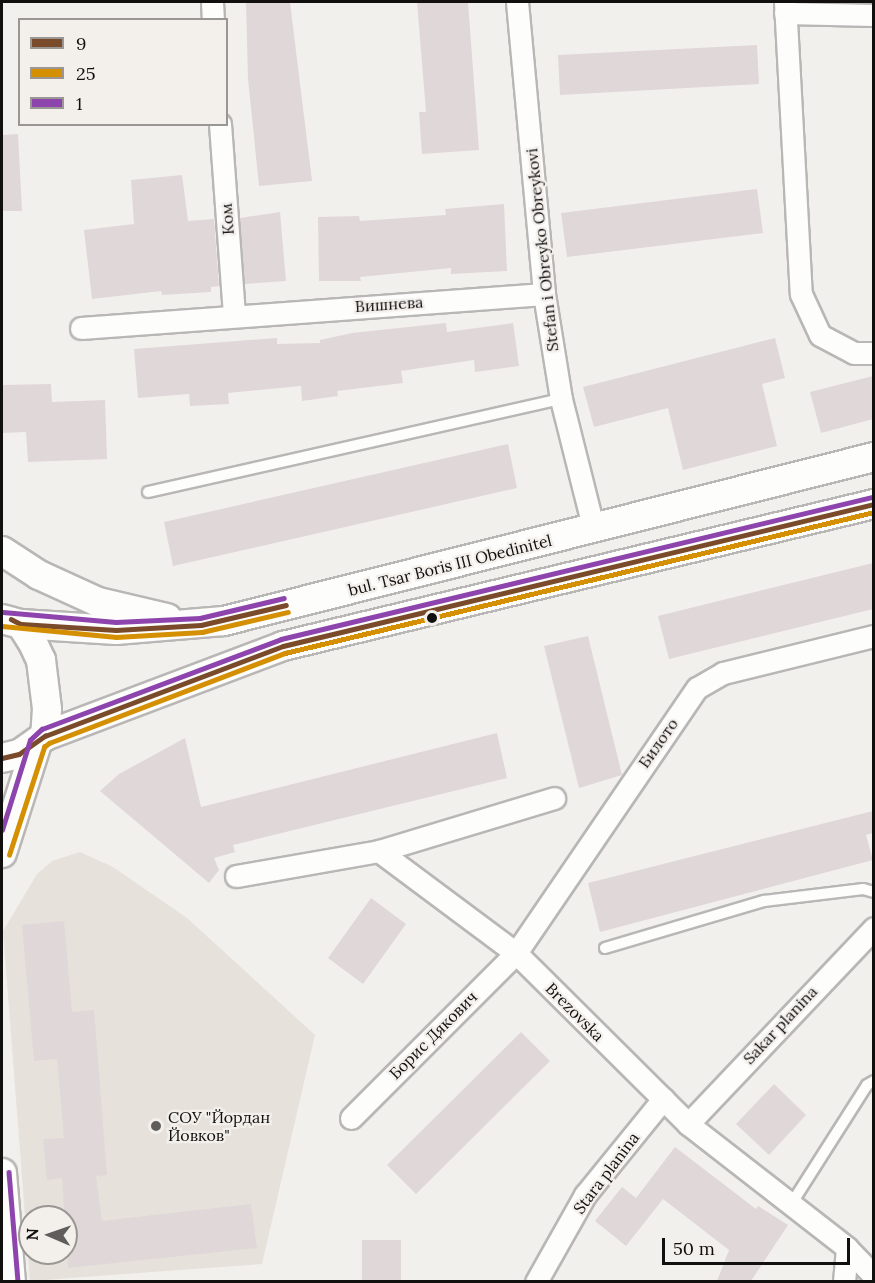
<!DOCTYPE html>
<html>
<head>
<meta charset="utf-8">
<style>
  body { margin:0 }
  #map { position:relative; width:875px; height:1283px; overflow:hidden; background:#f2f0ed; font-family:Lora,serif }
  div>[style] { position:absolute }
  [style*='--x'] { left:calc(var(--x)*1px); top:calc(var(--y)*1px); width:calc(var(--w)*1px); rotate:calc(var(--a)*1deg) }
  .built>* { inset:0; background:#e6e1db }
  .building>* { inset:0; background:#e0d7d8 }
  .roads { filter:drop-shadow(2px 0 #b9b7b5) drop-shadow(-2px 0 #b9b7b5) drop-shadow(0 2px #b9b7b5) drop-shadow(0 -2px #b9b7b5) }
  .service>* { height:10px; margin:-5px; padding:0 5px; transform-origin:5px; border-radius:5px; background:#fdfdfc }
  .minor>* { height:21px; margin:-10.5px; padding:0 10.5px; transform-origin:10.5px; border-radius:10.5px; background:#fdfdfc }
  .secondary>* { height:28px; margin:-14px; padding:0 14px; transform-origin:14px; border-radius:14px; background:#fdfdfc }
  .bus-1>* { height:4.5px; margin:-2.25px; padding:0 2.25px; transform-origin:2.25px; border-radius:2.25px; background:#7a4b2a }
  .bus-2>* { height:4.5px; margin:-2.25px; padding:0 2.25px; transform-origin:2.25px; border-radius:2.25px; background:#d49002 }
  .bus-3>* { height:4.5px; margin:-2.25px; padding:0 2.25px; transform-origin:2.25px; border-radius:2.25px; background:#8e44ad }
  .dots>* { width:16px; height:16px; translate:-50% -50%; box-sizing:border-box; border:3px solid #f3f0ec; border-radius:50% }
  span { translate:-50% -50%; white-space:nowrap; text-align:center; line-height:1.15; -webkit-text-stroke:4.5px #f3f0ec; paint-order:stroke }
  .street-label { font-size:16px; color:#11100f }
  .poi-label { font-size:16px; color:#11100f }
  .left { translate:0 -50%; text-align:left }
  .frame { position:absolute; inset:0; border:3px solid #11100f; pointer-events:none }
  .legend { position:absolute; left:18px; top:18px; width:210px; height:108px; box-sizing:border-box; background:#f3f0ec; border:2px solid #999694; margin:0; padding:8px 10px; list-style:none; font-size:18px; color:#11100f }
  .legend li { display:flex; align-items:center; gap:12px; height:30px }
  .legend b { width:30px; border:2px solid #999694 }
  .north { position:absolute; left:18px; top:1205px; width:60px; height:60px; box-sizing:border-box; background:#f3f0ec; border:2px solid #999694; border-radius:50%; rotate:272deg; font-size:16px; font-weight:700; line-height:24px; text-align:center; color:#11100f }
  .north::after { content:''; display:block; margin:auto; width:21px; height:27px; background:#605e5d; clip-path:polygon(50% 0,100% 100%,50% 72%,0 100%) }
  .scale { position:absolute; left:662px; top:1238px; width:188px; height:27px; box-sizing:border-box; border:3px solid #11100f; border-top:0; padding-left:8px; font-size:18px; line-height:21px; white-space:nowrap; color:#11100f; -webkit-text-stroke:4px #f3f0ec; paint-order:stroke }
</style>
</head>
<body>
<div id="map">
  <div class="built">
    <div style="clip-path:polygon(evenodd,80px 852px,113px 867px,187px 918px,315px 1035px,262px 1264px,30px 1281px,3px 931px,37px 874px,52px 861px,80px 852px,30px 1217px,66px 1217px,66px 1253px,30px 1253px,30px 1217px)"></div>
  </div>
  <div class="building">
    <div style="clip-path:polygon(246px 2px,290px 2px,312px 181px,259px 186px,248px 79px)"></div>
    <div style="clip-path:polygon(417px 2px,468px 2px,479px 150px,422px 154px,419px 112px,426px 112px)"></div>
    <div style="clip-path:polygon(757px 45px,759px 84px,560px 95px,558px 55px)"></div>
    <div style="clip-path:polygon(18px 134px,22px 211px,2px 211px,2px 135px)"></div>
    <div style="clip-path:polygon(182px 175px,188px 221px,214px 219px,219px 286px,211px 287px,211px 292px,162px 295px,161px 291px,92px 299px,84px 230px,134px 224px,131px 180px)"></div>
    <div style="clip-path:polygon(757px 189px,763px 233px,567px 257px,561px 213px)"></div>
    <div style="clip-path:polygon(504px 204px,507px 271px,451px 274px,451px 268px,360px 277px,361px 281px,319px 281px,318px 217px,359px 216px,360px 221px,446px 215px,445px 209px)"></div>
    <div style="clip-path:polygon(280px 212px,286px 281px,245px 284px,240px 218px)"></div>
    <div style="clip-path:polygon(446px 323px,447px 332px,513px 323px,519px 366px,475px 372px,474px 360px,401px 371px,403px 383px,337px 391px,338px 396px,302px 401px,301px 386px,228px 393px,229px 404px,190px 406px,189px 394px,138px 398px,134px 349px,277px 338px,277px 344px,320px 343px,320px 340px,352px 333px)"></div>
    <div style="clip-path:polygon(775px 338px,785px 378px,762px 384px,777px 446px,683px 470px,668px 408px,594px 427px,583px 387px)"></div>
    <div style="clip-path:polygon(873px 376px,873px 419px,821px 433px,810px 392px)"></div>
    <div style="clip-path:polygon(51px 384px,52px 402px,105px 400px,107px 459px,28px 462px,26px 432px,2px 433px,2px 385px)"></div>
    <div style="clip-path:polygon(508px 444px,517px 488px,173px 566px,164px 522px)"></div>
    <div style="clip-path:polygon(873px 563px,873px 609px,669px 659px,658px 616px)"></div>
    <div style="clip-path:polygon(588px 636px,622px 775px,579px 788px,544px 646px)"></div>
    <div style="clip-path:polygon(497px 733px,507px 778px,233px 845px,235px 852px,214px 858px,219px 870px,209px 883px,100px 791px,119px 774px,185px 738px,201px 807px)"></div>
    <div style="clip-path:polygon(873px 811px,873px 833px,866px 835px,873px 860px,600px 932px,588px 883px)"></div>
    <div style="clip-path:polygon(371px 898px,406px 924px,363px 984px,328px 958px)"></div>
    <div style="clip-path:polygon(64px 921px,72px 1012px,94px 1010px,107px 1175px,96px 1176px,102px 1221px,251px 1204px,257px 1248px,68px 1268px,62px 1178px,47px 1180px,43px 1139px,64px 1138px,57px 1059px,34px 1061px,22px 925px)"></div>
    <div style="clip-path:polygon(521px 1032px,550px 1061px,416px 1194px,387px 1165px)"></div>
    <div style="clip-path:polygon(774px 1084px,806px 1115px,769px 1155px,736px 1124px)"></div>
    <div style="clip-path:polygon(675px 1147px,756px 1209px,758px 1206px,788px 1225px,751px 1281px,717px 1281px,729px 1250px,663px 1199px,626px 1246px,595px 1221px,622px 1187px,636px 1198px)"></div>
    <div style="clip-path:polygon(362px 1240px,401px 1240px,401px 1281px,362px 1281px)"></div>
  </div>
  <div class="roads">
    <div class="service">
      <div style="--x:148;--y:492;--w:423;--a:-12.7"></div>
      <div style="--x:605;--y:948;--w:166;--a:-16.5"></div>
      <div style="--x:764;--y:901;--w:100;--a:-6.9"></div>
      <div style="--x:863;--y:889;--w:11;--a:15"></div>
      <div style="--x:790;--y:1206;--w:143;--a:-57.5"></div>
      <div style="--x:867;--y:1085;--w:8;--a:-30"></div>
    </div>
    <div class="minor">
      <div style="--x:212;--y:2;--w:18;--a:87"></div>
      <div style="--x:517;--y:2;--w:293;--a:84.7"></div>
      <div style="--x:544;--y:294;--w:106;--a:80.8"></div>
      <div style="--x:561;--y:399;--w:135;--a:75.9"></div>
      <div style="--x:785;--y:2;--w:292;--a:86.9"></div>
      <div style="--x:801;--y:294;--w:45;--a:65.1"></div>
      <div style="--x:820;--y:335;--w:38;--a:28"></div>
      <div style="--x:854;--y:353;--w:20;--a:0"></div>
      <div style="--x:785;--y:13;--w:89;--a:1.3"></div>
      <div style="--x:220;--y:124;--w:191;--a:85.8"></div>
      <div style="--x:81;--y:328;--w:464;--a:-4.2"></div>
      <div style="--x:379;--y:851;--w:183;--a:-16.8"></div>
      <div style="--x:236;--y:876;--w:145;--a:-9.9"></div>
      <div style="--x:379;--y:851;--w:171;--a:36.7"></div>
      <div style="--x:516;--y:953;--w:243;--a:44.8"></div>
      <div style="--x:688;--y:1124;--w:202;--a:37.9"></div>
      <div style="--x:847;--y:1248;--w:39;--a:46"></div>
      <div style="--x:351;--y:1118;--w:233;--a:-45"></div>
      <div style="--x:516;--y:953;--w:321;--a:-55.7"></div>
      <div style="--x:697;--y:688;--w:30;--a:-30"></div>
      <div style="--x:723;--y:673;--w:155;--a:-13.8"></div>
      <div style="--x:688;--y:1124;--w:270;--a:-46.5"></div>
      <div style="--x:536;--y:1282;--w:100;--a:-60.6"></div>
      <div style="--x:585;--y:1195;--w:124;--a:-50.9"></div>
      <div style="--x:844;--y:1282;--w:34;--a:-85"></div>
    </div>
    <div class="secondary">
      <div style="--x:2;--y:551;--w:44;--a:33"></div>
      <div style="--x:39;--y:575;--w:65;--a:24.6"></div>
      <div style="--x:98;--y:602;--w:71;--a:13.1"></div>
      <div style="--x:2;--y:619;--w:20;--a:15"></div>
      <div style="--x:21;--y:624;--w:22;--a:58"></div>
      <div style="--x:33;--y:643;--w:19;--a:65"></div>
      <div style="--x:41;--y:660;--w:49;--a:83"></div>
      <div style="--x:47;--y:709;--w:27;--a:94"></div>
      <div style="--x:45;--y:736;--w:32;--a:145"></div>
      <div style="--x:19;--y:754;--w:17;--a:167"></div>
      <div style="--x:21;--y:624;--w:95;--a:3.6"></div>
      <div style="--x:116;--y:630;--w:108;--a:-4.8"></div>
      <div style="--x:224;--y:621;--w:670;--a:-14.16"></div>
      <div style="--x:45;--y:736;--w:254;--a:-20.7"></div>
      <div style="--x:283;--y:646;--w:608;--a:-13.51"></div>
      <div style="--x:2;--y:853;--w:115;--a:-72.3"></div>
      <div style="--x:2;--y:1173;--w:109;--a:85.3"></div>
    </div>
  </div>
  <div class="bus-1">
    <div style="--x:11;--y:619;--w:11;--a:27"></div>
    <div style="--x:21;--y:624;--w:95;--a:3.6"></div>
    <div style="--x:116;--y:630;--w:85;--a:-3.4"></div>
    <div style="--x:201;--y:625;--w:87;--a:-13.2"></div>
    <div style="--x:2;--y:758;--w:17;--a:-13"></div>
    <div style="--x:19;--y:754;--w:32;--a:-35"></div>
    <div style="--x:45;--y:736;--w:254;--a:-20.7"></div>
    <div style="--x:283;--y:646;--w:608;--a:-13.51"></div>
  </div>
  <div class="bus-2">
    <div style="--x:2;--y:626;--w:115;--a:5.5"></div>
    <div style="--x:116;--y:637;--w:86;--a:-3.3"></div>
    <div style="--x:202;--y:632;--w:88;--a:-13.1"></div>
    <div style="--x:9;--y:855;--w:114;--a:-72"></div>
    <div style="--x:44;--y:747;--w:6;--a:-39"></div>
    <div style="--x:49;--y:743;--w:253;--a:-20.9"></div>
    <div style="--x:285;--y:653;--w:606;--a:-13.46"></div>
  </div>
  <div class="bus-3">
    <div style="--x:3;--y:612;--w:113;--a:5.1"></div>
    <div style="--x:116;--y:622;--w:84;--a:-2.7"></div>
    <div style="--x:200;--y:618;--w:86;--a:-13.4"></div>
    <div style="--x:2;--y:830;--w:94;--a:-72.7"></div>
    <div style="--x:30;--y:740;--w:16;--a:-43"></div>
    <div style="--x:42;--y:729;--w:255;--a:-20.6"></div>
    <div style="--x:281;--y:639;--w:608;--a:-13.51"></div>
    <div style="--x:9;--y:1172;--w:109;--a:85.3"></div>
  </div>
  <div class="dots">
    <div style="left:432px;top:618px;background:#11100f"></div>
    <div style="left:156px;top:1126px;background:#605e5d"></div>
  </div>
  <div class="street-label">
    <span style="left:227px;top:219px;rotate:-94deg">Ком</span>
    <span style="left:542px;top:250px;rotate:-96deg">Stefan i Obreyko Obreykovi</span>
    <span style="left:389px;top:304px;rotate:-4deg">Вишнева</span>
    <span style="left:450px;top:565px;rotate:-14deg">bul. Tsar Boris III Obedinitel</span>
    <span style="left:658px;top:743px;rotate:-55deg">Билото</span>
    <span style="left:575px;top:1012px;rotate:45deg">Brezovska</span>
    <span style="left:780px;top:1025px;rotate:-47deg">Sakar planina</span>
    <span style="left:433px;top:1035px;rotate:-45deg">Борис Дякович</span>
    <span style="left:606px;top:1173px;rotate:-53deg">Stara planina</span>
  </div>
  <div class="poi-label">
    <span class="left" style="left:168px;top:1126px">СОУ "Йордан<br>Йовков"</span>
  </div>
  <div class="frame"></div>
  <ul class="legend">
  <li><b style="height:8px;background:#7a4b2a"></b>9</li>
  <li><b style="height:8px;background:#d49002"></b>25</li>
  <li><b style="height:8px;background:#8e44ad"></b>1</li>
  </ul>
  <div class="north">N</div>
  <div class="scale">50 m</div>
</div>
</body>
</html>
